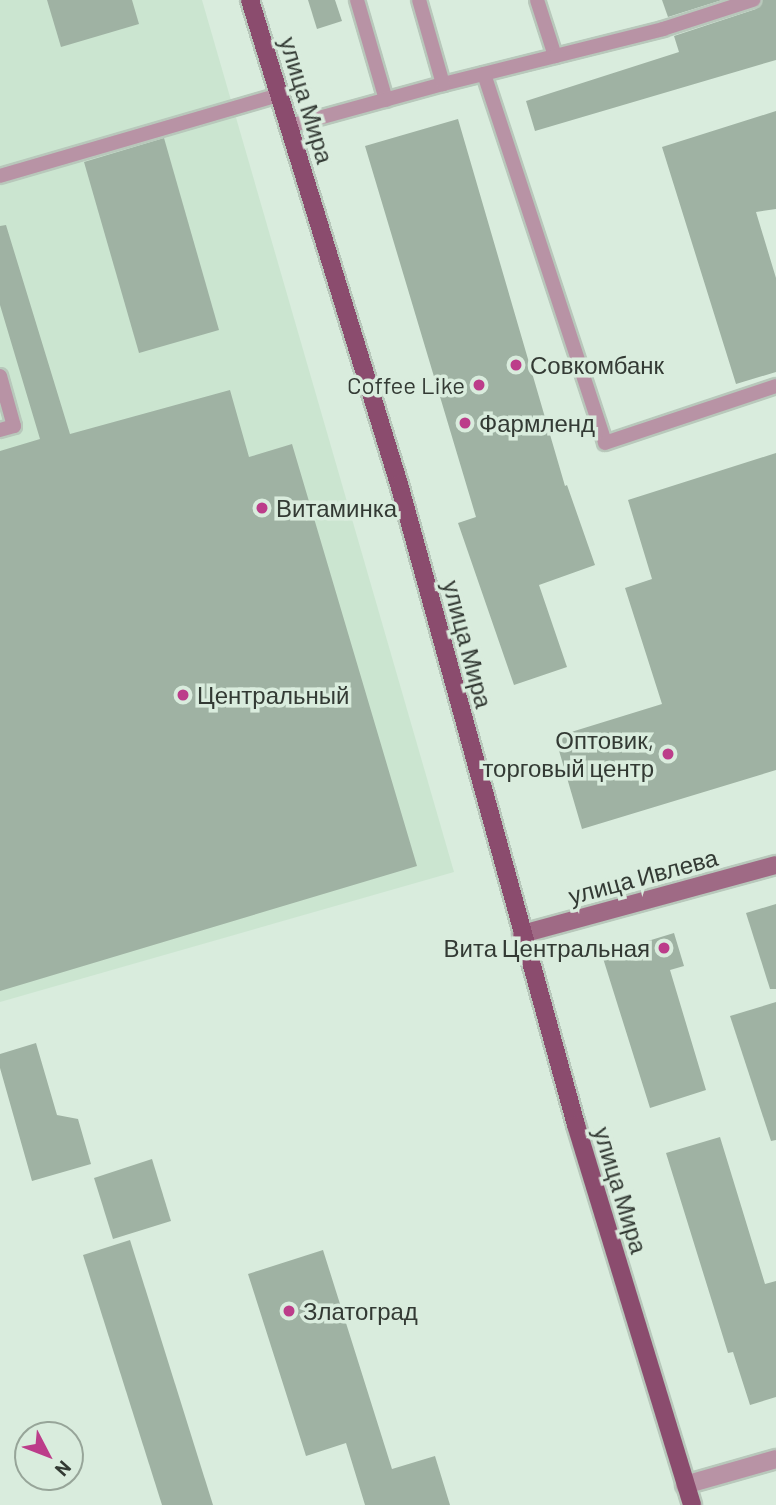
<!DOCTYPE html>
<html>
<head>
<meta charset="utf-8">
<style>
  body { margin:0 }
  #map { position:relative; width:776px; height:1505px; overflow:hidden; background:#d9ecdd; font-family:Barlow,sans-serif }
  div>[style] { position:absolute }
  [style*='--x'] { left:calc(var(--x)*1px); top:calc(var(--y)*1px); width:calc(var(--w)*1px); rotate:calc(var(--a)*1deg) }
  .built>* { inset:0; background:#cbe5d0 }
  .building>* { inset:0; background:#9fb2a3 }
  .roads { filter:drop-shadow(2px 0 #b8c8bb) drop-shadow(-2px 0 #b8c8bb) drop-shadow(0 2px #b8c8bb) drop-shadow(0 -2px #b8c8bb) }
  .lane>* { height:14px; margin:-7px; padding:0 7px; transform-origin:7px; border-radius:7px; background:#b893a5 }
  .street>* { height:18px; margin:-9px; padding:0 9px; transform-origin:9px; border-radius:9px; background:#b893a5 }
  .secondary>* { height:18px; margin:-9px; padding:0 9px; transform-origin:9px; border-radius:9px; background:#9f6a85 }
  .primary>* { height:18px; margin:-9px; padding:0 9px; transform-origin:9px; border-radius:9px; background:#8b4c6e }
  .dots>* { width:19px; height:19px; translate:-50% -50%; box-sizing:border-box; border:4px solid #d9ecdd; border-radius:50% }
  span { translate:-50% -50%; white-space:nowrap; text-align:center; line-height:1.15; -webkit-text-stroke:7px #d9ecdd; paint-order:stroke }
  .street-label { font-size:24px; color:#333a34 }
  .poi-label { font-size:24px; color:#333a34 }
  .left { translate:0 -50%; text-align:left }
  .right { translate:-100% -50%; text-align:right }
  .north { position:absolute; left:14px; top:1421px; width:70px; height:70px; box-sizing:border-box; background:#d9ecdd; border:2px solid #97a599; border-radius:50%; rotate:132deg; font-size:19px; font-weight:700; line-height:28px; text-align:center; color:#333a34 }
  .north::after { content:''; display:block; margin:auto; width:24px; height:32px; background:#bc3d8a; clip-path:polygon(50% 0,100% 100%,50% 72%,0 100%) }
</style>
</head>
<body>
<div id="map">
  <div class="built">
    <div style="clip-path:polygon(0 0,202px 0,454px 872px,0 1002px)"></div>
  </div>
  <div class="building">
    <div style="clip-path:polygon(47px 0,132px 0,139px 24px,61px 47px)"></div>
    <div style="clip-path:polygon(308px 0,335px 0,342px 21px,317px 29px)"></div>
    <div style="clip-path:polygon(662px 0,722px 0,668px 17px)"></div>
    <div style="clip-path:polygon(762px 0,776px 0,776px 60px,535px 131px,526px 101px,679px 52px,674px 36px,756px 9px)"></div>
    <div style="clip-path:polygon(776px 111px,776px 209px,756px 212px,776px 278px,776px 372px,736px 384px,662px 147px)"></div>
    <div style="clip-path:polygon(458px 119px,565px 486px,567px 485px,595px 565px,539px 585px,567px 667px,514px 685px,458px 523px,476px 517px,365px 146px)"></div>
    <div style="clip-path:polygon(164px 138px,219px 330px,139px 353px,84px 162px)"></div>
    <div style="clip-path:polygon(6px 225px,70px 434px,230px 390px,249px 457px,292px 444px,417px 866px,0 991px,0 451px,40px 439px,0 305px,0 226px)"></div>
    <div style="clip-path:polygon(776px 453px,776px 770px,582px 829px,555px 737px,662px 704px,625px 588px,652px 579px,628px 500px)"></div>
    <div style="clip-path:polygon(776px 904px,776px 989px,770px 989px,746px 913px)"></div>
    <div style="clip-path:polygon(674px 933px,684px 966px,670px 970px,706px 1090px,650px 1108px,602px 955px)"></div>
    <div style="clip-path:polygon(776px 1002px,776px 1140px,771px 1141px,730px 1016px)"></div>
    <div style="clip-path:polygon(36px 1043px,57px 1115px,78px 1119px,91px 1164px,32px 1181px,0 1068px,0 1054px)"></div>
    <div style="clip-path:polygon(720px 1137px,765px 1284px,776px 1281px,776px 1397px,750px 1405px,733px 1352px,728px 1353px,666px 1153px)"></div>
    <div style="clip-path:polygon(152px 1159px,171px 1221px,113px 1239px,94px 1178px)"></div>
    <div style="clip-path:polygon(130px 1240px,213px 1505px,162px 1505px,83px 1255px)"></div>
    <div style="clip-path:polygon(323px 1250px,392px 1469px,435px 1456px,450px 1505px,365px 1505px,346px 1443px,306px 1456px,248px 1274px)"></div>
  </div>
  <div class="roads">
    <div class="lane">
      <div style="--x:357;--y:0;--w:104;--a:73.8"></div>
      <div style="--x:537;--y:0;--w:59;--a:72.2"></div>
      <div style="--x:484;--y:74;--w:388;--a:71.8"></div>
      <div style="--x:605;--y:443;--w:180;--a:-18.4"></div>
      <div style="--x:443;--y:84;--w:227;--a:-14"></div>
      <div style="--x:663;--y:29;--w:95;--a:-17.9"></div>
      <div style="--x:290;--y:126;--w:159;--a:-15.4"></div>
      <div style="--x:443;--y:84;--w:87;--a:-105.9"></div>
      <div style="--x:0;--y:176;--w:290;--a:-16.2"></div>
      <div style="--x:0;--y:376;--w:52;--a:74.4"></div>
      <div style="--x:14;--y:426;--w:15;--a:164"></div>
    </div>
    <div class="street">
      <div style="--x:685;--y:1485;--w:95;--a:-15.9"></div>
    </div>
    <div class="secondary">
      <div style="--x:522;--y:934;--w:263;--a:-15.2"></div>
    </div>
    <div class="primary">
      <div style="--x:250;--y:0;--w:506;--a:72.89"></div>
      <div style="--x:399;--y:484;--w:665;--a:74.56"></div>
      <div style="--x:576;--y:1125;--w:397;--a:73"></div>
    </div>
  </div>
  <div class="dots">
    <div style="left:516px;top:365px;background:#bc3d8a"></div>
    <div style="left:479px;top:385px;background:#bc3d8a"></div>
    <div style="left:465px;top:423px;background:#bc3d8a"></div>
    <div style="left:262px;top:508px;background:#bc3d8a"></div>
    <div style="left:183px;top:695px;background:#bc3d8a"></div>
    <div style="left:668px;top:754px;background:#bc3d8a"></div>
    <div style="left:664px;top:948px;background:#bc3d8a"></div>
    <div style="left:289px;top:1311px;background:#bc3d8a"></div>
  </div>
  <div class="street-label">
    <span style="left:307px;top:100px;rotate:73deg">улица Мира</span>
    <span style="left:468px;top:644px;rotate:75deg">улица Мира</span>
    <span style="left:643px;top:876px;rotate:-15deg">улица Ивлева</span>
    <span style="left:621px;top:1190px;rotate:73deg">улица Мира</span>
  </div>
  <div class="poi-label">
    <span class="left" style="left:530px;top:365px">Совкомбанк</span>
    <span class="right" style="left:465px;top:385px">Coffee Like</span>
    <span class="left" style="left:479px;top:423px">Фармленд</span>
    <span class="left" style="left:276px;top:508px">Витаминка</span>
    <span class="left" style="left:197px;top:695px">Центральный</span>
    <span class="right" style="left:654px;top:754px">Оптовик,<br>торговый центр</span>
    <span class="right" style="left:650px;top:948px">Вита Центральная</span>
    <span class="left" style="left:303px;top:1311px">Златоград</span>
  </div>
  <div class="north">N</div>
</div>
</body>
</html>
